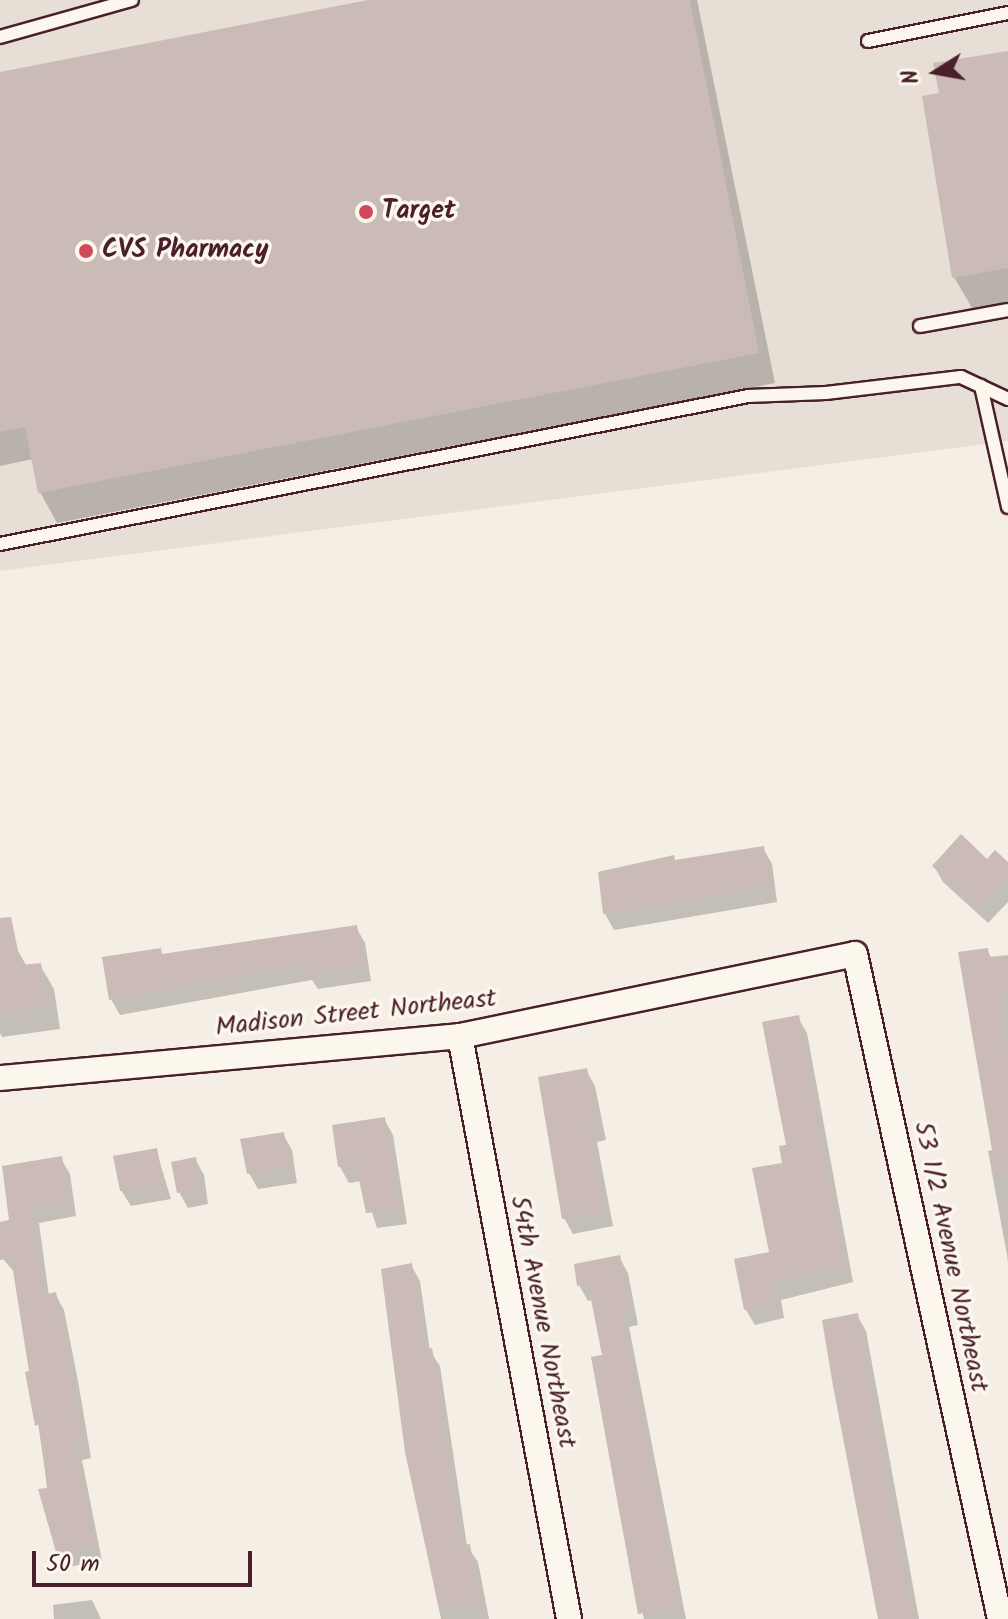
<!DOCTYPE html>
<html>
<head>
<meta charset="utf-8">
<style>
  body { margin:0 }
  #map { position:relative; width:1008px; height:1619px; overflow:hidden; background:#f4eee4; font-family:Kalam,sans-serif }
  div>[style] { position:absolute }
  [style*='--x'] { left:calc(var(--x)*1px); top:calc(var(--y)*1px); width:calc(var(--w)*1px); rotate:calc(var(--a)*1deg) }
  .built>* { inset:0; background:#e7dfd6 }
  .shadow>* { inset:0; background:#0003 }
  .building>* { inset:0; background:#cabbb6 }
  .roads { filter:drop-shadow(2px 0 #4a1f2b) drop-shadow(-2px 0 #4a1f2b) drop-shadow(0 2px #4a1f2b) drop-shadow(0 -2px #4a1f2b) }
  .lane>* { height:12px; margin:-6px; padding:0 6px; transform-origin:6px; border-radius:6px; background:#fbf7ec }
  .street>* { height:24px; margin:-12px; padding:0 12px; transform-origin:12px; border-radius:12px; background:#fbf7ec }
  .dots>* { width:22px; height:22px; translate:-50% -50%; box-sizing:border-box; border:4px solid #fbf7ec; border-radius:50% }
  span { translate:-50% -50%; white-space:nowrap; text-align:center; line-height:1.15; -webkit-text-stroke:7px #fbf7ec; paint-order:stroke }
  .poi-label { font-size:26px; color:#4a1f2b; font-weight:700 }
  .left { translate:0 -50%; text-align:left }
  .street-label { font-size:26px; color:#4a1f2b }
  .north { position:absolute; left:896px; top:32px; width:80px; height:80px; -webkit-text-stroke:6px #fbf7ec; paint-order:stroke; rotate:259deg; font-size:22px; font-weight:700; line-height:32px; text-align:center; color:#4a1f2b }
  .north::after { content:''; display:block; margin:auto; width:28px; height:36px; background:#4a1f2b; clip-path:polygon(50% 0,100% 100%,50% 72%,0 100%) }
  .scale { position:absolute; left:32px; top:1551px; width:220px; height:36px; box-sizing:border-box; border:4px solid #4a1f2b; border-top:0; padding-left:10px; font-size:24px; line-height:28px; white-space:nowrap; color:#4a1f2b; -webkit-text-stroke:6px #fbf7ec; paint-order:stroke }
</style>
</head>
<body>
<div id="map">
  <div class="built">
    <div style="clip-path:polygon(0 0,1008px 0,1008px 441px,0 571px)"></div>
  </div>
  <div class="shadow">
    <div style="clip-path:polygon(378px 0,697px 0,775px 383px,57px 523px,40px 492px,33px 459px,0 466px,0 74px)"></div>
    <div style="clip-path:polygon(1008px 53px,1008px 302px,972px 308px,954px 277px,941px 94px)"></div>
    <div style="clip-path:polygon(763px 848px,772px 864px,777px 902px,614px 930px,605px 914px,600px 873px)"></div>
    <div style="clip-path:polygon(987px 862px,1008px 865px,1008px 902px,988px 923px,943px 882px,934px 866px)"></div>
    <div style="clip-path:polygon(356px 927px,365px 943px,371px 981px,318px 989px,312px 980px,120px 1015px,111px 999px,160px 950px,164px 956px)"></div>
    <div style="clip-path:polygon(16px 947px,27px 967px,40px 965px,54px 989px,60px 1029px,2px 1037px,0 1033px,0 950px)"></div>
    <div style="clip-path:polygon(987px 950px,992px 959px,1008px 957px,1008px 1261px,988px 1151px,993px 1150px)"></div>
    <div style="clip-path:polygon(798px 1018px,807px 1033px,853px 1282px,781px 1300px,784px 1318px,755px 1325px,746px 1310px,737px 1261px,771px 1254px,788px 1146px)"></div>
    <div style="clip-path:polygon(586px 1070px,595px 1086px,606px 1140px,597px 1142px,613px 1226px,573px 1234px,564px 1218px)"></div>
    <div style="clip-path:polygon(384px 1119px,393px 1135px,407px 1224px,377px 1228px,362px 1181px,349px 1183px,340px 1167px,334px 1127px)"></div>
    <div style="clip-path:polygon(283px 1134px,292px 1150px,297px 1183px,258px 1189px,249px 1173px)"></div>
    <div style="clip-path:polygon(156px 1150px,171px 1199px,131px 1206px,121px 1190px)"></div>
    <div style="clip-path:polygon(61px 1159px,70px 1174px,76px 1216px,39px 1223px,49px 1296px,55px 1294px,64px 1310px,78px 1381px,91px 1458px,82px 1460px,102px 1561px,67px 1567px,57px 1552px,16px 1274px,3px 1259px,0 1241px,0 1224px,12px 1221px)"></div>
    <div style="clip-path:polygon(195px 1159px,204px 1175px,208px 1204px,188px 1208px,179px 1192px)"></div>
    <div style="clip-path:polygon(619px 1257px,628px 1273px,638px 1325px,629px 1327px,686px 1619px,644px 1619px,620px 1515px,593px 1359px,604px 1357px,593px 1300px,588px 1301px,579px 1285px)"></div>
    <div style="clip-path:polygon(411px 1265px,420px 1281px,430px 1351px,440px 1366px,467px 1546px,478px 1562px,489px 1619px,441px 1619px,407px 1452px)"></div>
    <div style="clip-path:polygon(857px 1315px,866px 1331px,919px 1619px,880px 1619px)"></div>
    <div style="clip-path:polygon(92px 1600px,101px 1619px,54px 1619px,53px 1605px)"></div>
  </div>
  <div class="building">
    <div style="clip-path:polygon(368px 0,690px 0,759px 353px,38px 493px,25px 427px,0 432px,0 72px)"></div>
    <div style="clip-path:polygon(1008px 51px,1008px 268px,952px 278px,922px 96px,939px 93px,933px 63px)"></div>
    <div style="clip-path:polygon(961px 834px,987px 859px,995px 850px,1008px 862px,1008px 877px,978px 908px,932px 866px)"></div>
    <div style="clip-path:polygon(764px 846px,770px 886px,603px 914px,598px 872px,674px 855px,675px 860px)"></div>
    <div style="clip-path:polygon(11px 917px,21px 965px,41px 963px,48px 1006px,0 1012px,0 918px)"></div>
    <div style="clip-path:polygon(357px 925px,363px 965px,306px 974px,305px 964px,109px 1000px,102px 957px,161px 948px,162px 954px)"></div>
    <div style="clip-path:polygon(988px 948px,989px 957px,1008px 955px,1008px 994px,1002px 995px,1006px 1013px,999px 1014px,1008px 1063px,1008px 1178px,997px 1179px,958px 952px)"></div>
    <div style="clip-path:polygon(799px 1015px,845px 1266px,773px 1284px,776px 1302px,744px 1310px,734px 1259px,769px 1252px,752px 1168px,782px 1163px,779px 1146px,786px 1145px,762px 1022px)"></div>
    <div style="clip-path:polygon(587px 1068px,598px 1124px,589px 1126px,605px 1210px,562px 1219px,538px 1077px)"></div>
    <div style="clip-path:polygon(385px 1117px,399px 1209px,366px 1213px,356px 1165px,338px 1167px,332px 1125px)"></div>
    <div style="clip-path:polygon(284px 1132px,289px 1167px,247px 1174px,240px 1139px)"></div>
    <div style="clip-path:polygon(157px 1148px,164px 1184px,120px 1191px,113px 1156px)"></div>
    <div style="clip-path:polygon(62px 1156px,69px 1201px,31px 1207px,43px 1295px,56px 1292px,70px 1363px,84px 1443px,74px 1444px,94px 1545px,56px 1552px,38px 1489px,47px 1488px,40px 1424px,35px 1426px,25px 1372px,29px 1371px,11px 1258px,0 1260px,0 1222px,9px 1220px,2px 1166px)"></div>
    <div style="clip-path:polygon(196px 1157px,200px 1189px,177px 1193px,171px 1162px)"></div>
    <div style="clip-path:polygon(620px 1255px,631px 1310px,622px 1312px,679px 1608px,638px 1614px,591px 1357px,602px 1355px,588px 1284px,577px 1286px,574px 1264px)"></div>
    <div style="clip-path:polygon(412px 1263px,424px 1350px,432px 1348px,444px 1407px,439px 1408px,462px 1545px,470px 1544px,480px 1603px,439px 1609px,405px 1452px,381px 1269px)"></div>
    <div style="clip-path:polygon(858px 1313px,892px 1509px,914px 1619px,878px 1619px,833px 1386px,822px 1320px)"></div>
  </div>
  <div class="roads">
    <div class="lane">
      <div style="--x:0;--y:37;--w:137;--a:-15.7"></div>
      <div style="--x:868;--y:41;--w:143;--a:-11.3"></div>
      <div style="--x:920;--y:326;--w:89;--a:-10.3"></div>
      <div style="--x:981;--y:386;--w:124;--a:77.4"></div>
      <div style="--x:0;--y:544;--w:763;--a:-11.19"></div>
      <div style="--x:748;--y:396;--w:78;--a:-2.2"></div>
      <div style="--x:826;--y:393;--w:136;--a:-6.8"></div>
      <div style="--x:961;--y:377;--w:52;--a:25.1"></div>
    </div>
    <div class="street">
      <div style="--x:460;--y:1036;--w:593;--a:79.41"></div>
      <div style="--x:0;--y:1078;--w:462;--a:-5.2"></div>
      <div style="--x:460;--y:1036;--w:403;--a:-11.7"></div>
      <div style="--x:855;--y:954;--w:681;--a:77.7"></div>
    </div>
  </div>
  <div class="dots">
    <div style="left:366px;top:212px;background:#d1495b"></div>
    <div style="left:86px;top:251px;background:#d1495b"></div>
  </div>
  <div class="poi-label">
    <span class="left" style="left:382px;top:212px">Target</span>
    <span class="left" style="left:102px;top:251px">CVS Pharmacy</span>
  </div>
  <div class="street-label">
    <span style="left:356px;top:1014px;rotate:-6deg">Madison Street Northeast</span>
    <span style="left:950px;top:1257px;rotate:78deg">53 1/2 Avenue Northeast</span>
    <span style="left:542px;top:1322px;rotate:79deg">54th Avenue Northeast</span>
  </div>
  <div class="north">N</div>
  <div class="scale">50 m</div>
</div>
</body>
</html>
